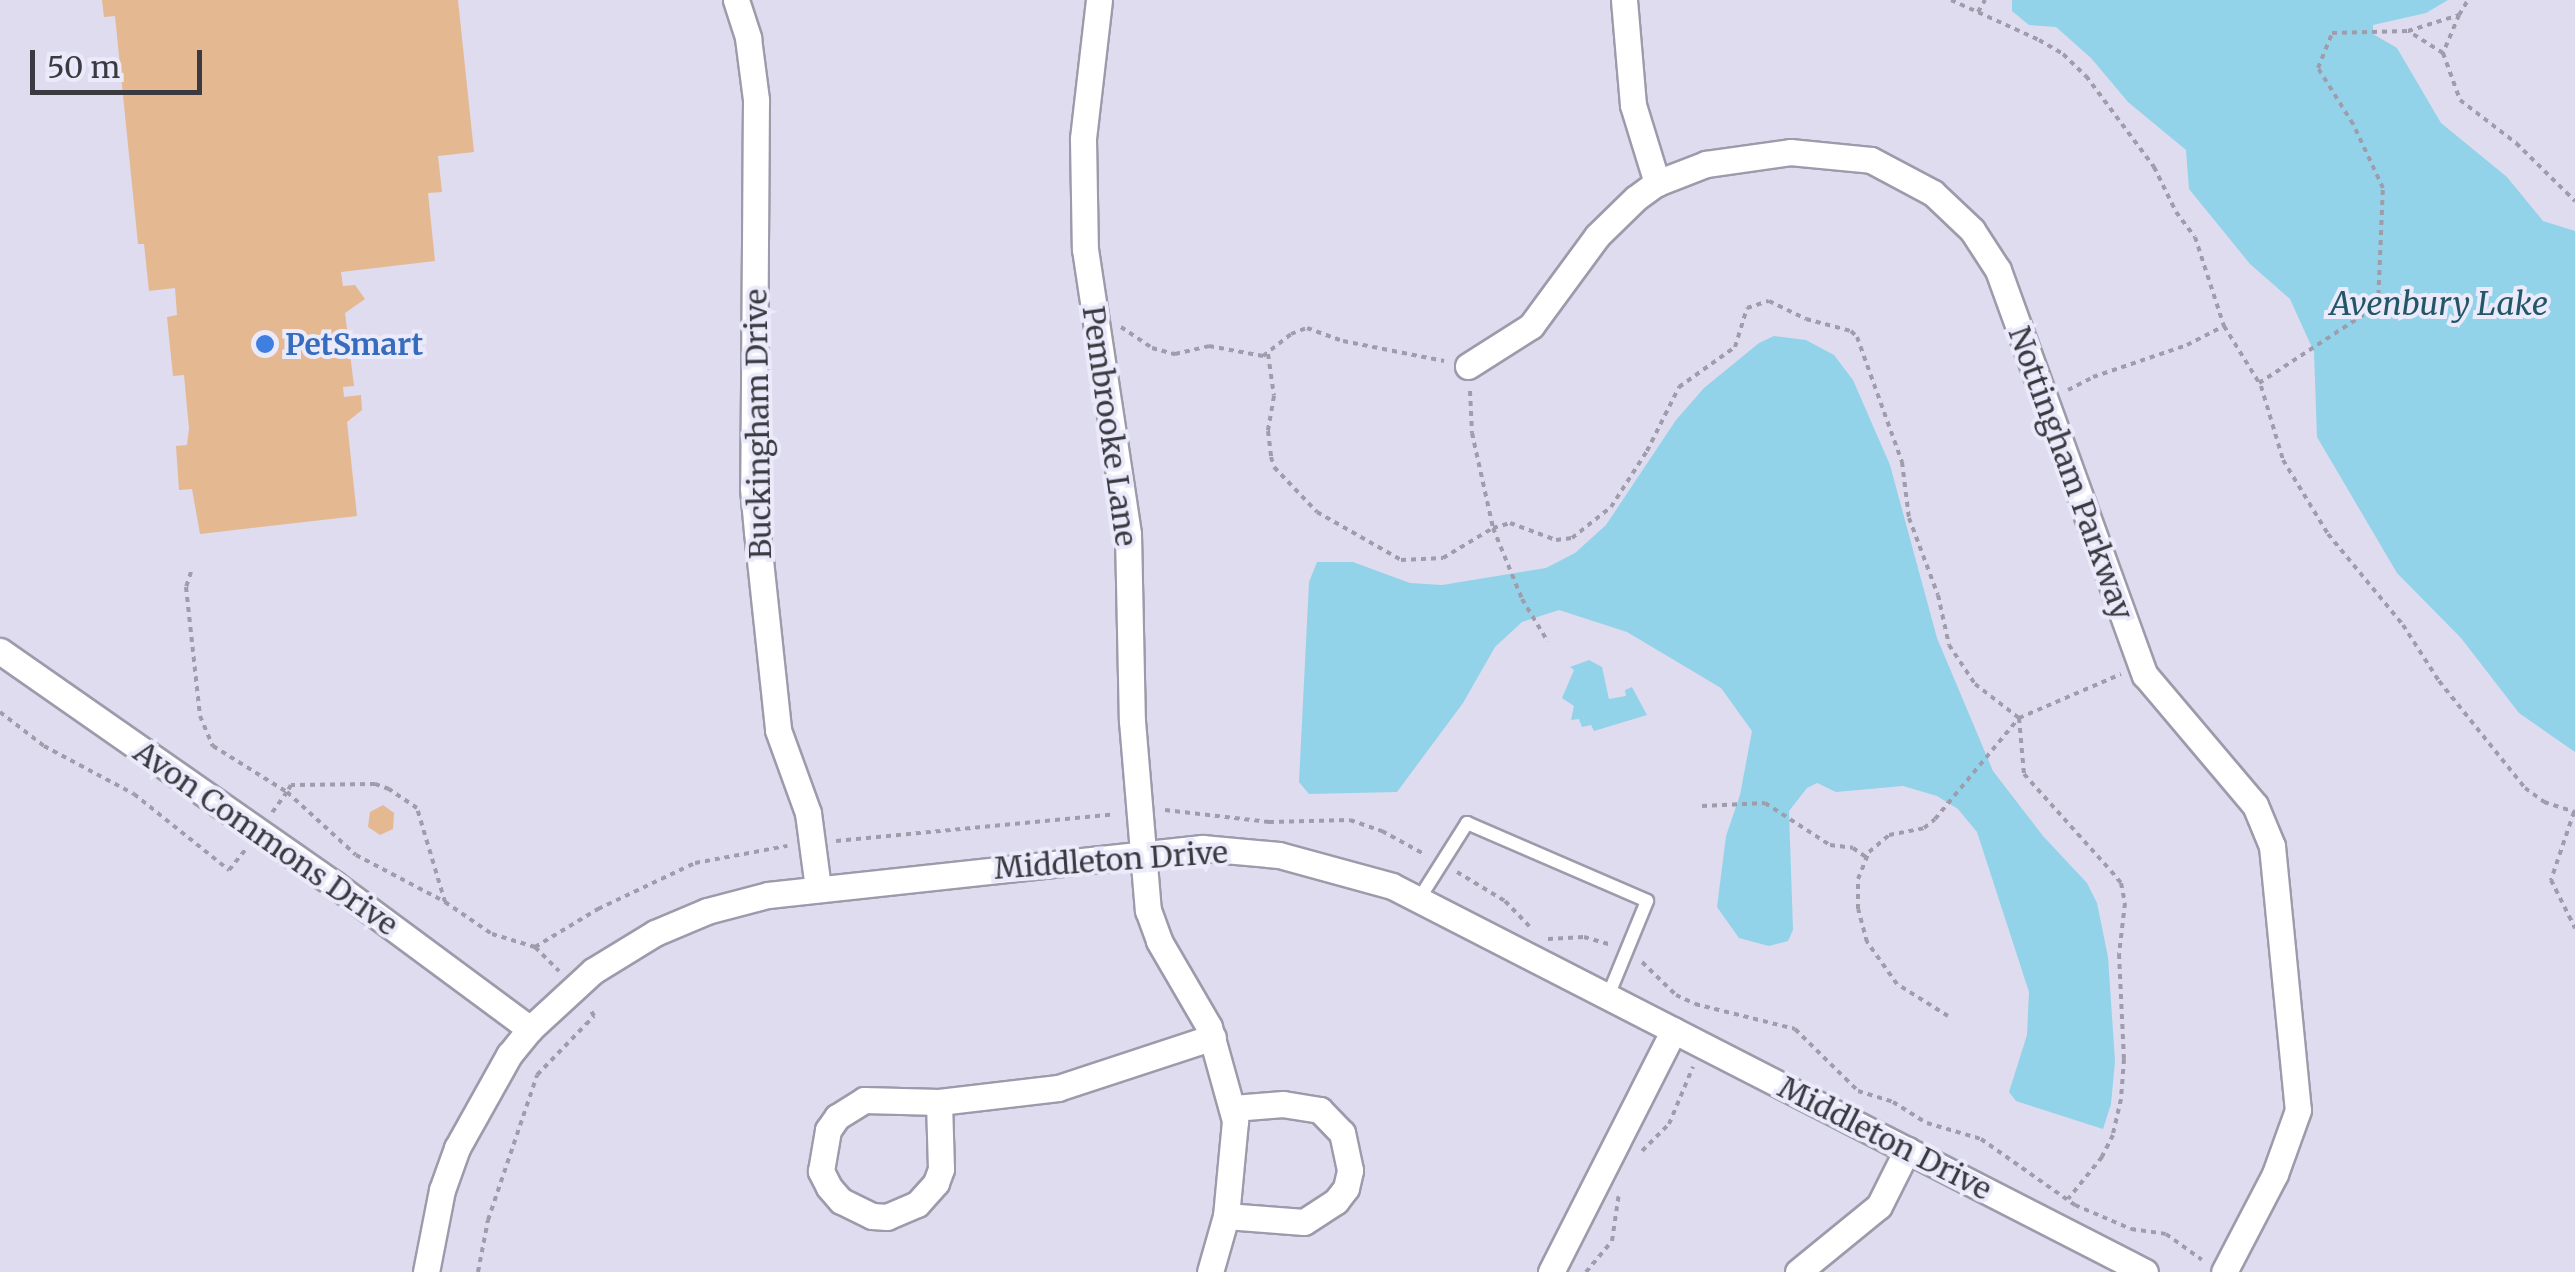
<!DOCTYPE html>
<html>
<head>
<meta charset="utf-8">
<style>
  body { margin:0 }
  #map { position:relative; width:2575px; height:1272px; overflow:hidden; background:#dedcee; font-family:Merriweather,serif }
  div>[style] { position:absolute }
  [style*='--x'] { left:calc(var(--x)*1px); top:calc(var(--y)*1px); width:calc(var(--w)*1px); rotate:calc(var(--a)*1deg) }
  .water>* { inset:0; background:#92d3ea }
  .building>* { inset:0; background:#e4b891 }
  .path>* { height:4px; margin-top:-2px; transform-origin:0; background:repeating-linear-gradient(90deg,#9f9dab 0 5px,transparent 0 10px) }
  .roads { filter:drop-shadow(2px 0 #9d9bab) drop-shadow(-2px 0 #9d9bab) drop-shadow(0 2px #9d9bab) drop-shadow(0 -2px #9d9bab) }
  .service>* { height:12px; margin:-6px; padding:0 6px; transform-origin:6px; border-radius:6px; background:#fff }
  .minor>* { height:25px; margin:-12.5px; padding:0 12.5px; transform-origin:12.5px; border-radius:12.5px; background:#fff }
  .dots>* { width:28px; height:28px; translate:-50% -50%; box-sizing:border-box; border:5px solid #ebeafb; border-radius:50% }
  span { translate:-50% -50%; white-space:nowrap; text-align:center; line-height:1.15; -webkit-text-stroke:8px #ebeafb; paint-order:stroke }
  .shop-label { font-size:30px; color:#366cbe; font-weight:700 }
  .left { translate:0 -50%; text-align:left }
  .street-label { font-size:30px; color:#3b3a41 }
  .water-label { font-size:32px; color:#235768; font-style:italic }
  .scale { position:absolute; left:30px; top:50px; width:172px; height:45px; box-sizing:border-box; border:5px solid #3b3a41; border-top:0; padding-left:12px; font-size:30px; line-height:35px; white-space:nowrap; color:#3b3a41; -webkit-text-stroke:8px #ebeafb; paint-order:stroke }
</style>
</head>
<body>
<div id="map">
  <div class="water">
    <div style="clip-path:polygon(2012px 0,2448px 0,2426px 13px,2373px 25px,2373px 34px,2397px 48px,2441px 123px,2507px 177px,2543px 221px,2575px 231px,2575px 752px,2519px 713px,2461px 638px,2397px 573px,2317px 437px,2314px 352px,2290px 299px,2250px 264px,2189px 189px,2186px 150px,2128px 102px,2091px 58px,2056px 27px,2029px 25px,2012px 11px)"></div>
    <div style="clip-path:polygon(1774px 336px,1806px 340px,1834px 355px,1853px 380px,1890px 465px,1937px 638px,1993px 771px,2043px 836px,2087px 883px,2097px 903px,2108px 957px,2115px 1061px,2111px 1104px,2103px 1129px,2016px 1101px,2009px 1092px,2027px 1035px,2029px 992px,1977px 832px,1958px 809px,1937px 796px,1903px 786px,1836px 792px,1817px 783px,1807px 788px,1789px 811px,1793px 930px,1788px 941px,1769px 946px,1739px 938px,1717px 907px,1726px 836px,1740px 795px,1752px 731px,1721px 688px,1627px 632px,1559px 610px,1522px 622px,1495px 647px,1463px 703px,1397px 792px,1309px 794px,1299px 782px,1309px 582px,1317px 562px,1353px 562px,1410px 583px,1442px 585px,1546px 568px,1575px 553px,1606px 525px,1676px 420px,1704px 388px,1759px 343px)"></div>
    <div style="clip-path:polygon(1589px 660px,1602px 667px,1609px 699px,1626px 696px,1625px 690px,1632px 687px,1647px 715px,1594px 731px,1591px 725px,1582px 727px,1579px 719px,1571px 720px,1574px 706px,1562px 698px,1574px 670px,1570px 667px)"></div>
  </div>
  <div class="building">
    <div style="clip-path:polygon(102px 0,458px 0,474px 152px,438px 156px,442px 192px,428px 193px,435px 261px,341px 272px,343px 286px,355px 285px,365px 299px,345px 313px,354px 386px,343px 387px,344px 397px,361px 395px,362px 410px,347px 422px,357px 516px,200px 534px,192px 489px,179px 490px,176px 446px,187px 445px,189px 429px,184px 375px,173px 376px,167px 317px,177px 315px,175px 288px,149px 291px,144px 244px,138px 244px,115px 16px,104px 17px)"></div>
    <div style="clip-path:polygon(383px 805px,394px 813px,393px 829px,380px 835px,368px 827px,370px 812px)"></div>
  </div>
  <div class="path">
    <div style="--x:1951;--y:0;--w:97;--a:24.4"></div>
    <div style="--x:2039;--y:40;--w:28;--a:30"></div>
    <div style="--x:2063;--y:54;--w:32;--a:44"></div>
    <div style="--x:2086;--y:76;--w:114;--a:53.2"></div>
    <div style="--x:2154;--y:167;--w:50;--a:63.9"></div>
    <div style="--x:2176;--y:212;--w:31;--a:53"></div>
    <div style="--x:2195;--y:237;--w:94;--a:72"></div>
    <div style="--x:1978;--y:12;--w:14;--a:-60"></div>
    <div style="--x:2459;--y:15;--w:17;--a:-59"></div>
    <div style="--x:2443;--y:53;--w:41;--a:-147.8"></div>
    <div style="--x:2408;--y:31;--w:53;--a:-17.4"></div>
    <div style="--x:2459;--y:15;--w:41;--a:112.8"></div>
    <div style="--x:2443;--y:53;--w:50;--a:70.1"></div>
    <div style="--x:2460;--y:100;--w:71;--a:37.5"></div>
    <div style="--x:2516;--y:143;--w:83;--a:44.5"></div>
    <div style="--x:1121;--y:327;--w:37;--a:34"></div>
    <div style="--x:1152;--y:348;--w:24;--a:15"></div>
    <div style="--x:1175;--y:354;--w:35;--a:-13"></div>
    <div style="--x:1209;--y:346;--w:55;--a:10.5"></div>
    <div style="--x:1263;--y:356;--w:36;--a:-38"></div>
    <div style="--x:1291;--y:334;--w:17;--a:-21"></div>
    <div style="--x:1307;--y:328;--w:38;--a:20"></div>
    <div style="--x:1343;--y:341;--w:103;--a:11.2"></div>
    <div style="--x:1268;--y:354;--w:42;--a:81.9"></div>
    <div style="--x:1274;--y:396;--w:36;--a:100"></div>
    <div style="--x:1268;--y:431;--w:26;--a:83"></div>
    <div style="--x:1271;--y:457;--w:10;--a:73"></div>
    <div style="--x:1274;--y:467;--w:62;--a:46.3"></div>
    <div style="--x:1317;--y:512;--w:97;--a:29.7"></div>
    <div style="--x:1401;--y:560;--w:42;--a:-2.7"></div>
    <div style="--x:1443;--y:558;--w:58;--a:-31"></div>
    <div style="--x:1493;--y:528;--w:77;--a:67.8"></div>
    <div style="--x:1522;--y:599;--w:50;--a:58.8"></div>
    <div style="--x:2259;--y:383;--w:142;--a:-33.2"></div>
    <div style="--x:2378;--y:305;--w:117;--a:-87.6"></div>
    <div style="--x:2383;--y:188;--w:71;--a:-115.1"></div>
    <div style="--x:2353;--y:124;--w:66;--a:-122"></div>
    <div style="--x:2318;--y:68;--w:38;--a:-68"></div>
    <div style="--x:2332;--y:33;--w:76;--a:-1.5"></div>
    <div style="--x:2068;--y:390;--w:28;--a:-27"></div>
    <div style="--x:2093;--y:377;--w:99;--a:-18.8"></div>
    <div style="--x:2187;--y:345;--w:42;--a:-27.2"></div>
    <div style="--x:2224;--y:326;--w:70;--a:58.3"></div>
    <div style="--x:2261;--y:386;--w:77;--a:73.4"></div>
    <div style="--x:2283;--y:460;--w:87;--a:58.7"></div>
    <div style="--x:2328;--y:534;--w:118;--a:50.5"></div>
    <div style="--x:2403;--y:625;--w:67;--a:57.3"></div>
    <div style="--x:2439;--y:681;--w:137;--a:51.2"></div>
    <div style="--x:2525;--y:788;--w:24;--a:36"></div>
    <div style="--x:2544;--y:802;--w:33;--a:18"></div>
    <div style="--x:1470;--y:391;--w:42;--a:87.3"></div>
    <div style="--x:1472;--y:433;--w:97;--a:77.5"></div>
    <div style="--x:1493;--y:528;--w:18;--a:-16"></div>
    <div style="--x:1510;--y:523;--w:49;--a:20.3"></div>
    <div style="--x:1556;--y:540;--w:16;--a:-7"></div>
    <div style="--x:1572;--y:538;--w:50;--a:-38.5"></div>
    <div style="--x:1611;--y:507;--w:67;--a:-57.3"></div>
    <div style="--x:1647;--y:451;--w:72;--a:-63.4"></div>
    <div style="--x:1679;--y:387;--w:69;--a:-35.5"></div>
    <div style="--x:1735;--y:347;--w:41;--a:-72.9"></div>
    <div style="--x:1747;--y:308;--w:23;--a:-18"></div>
    <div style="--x:1769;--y:301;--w:41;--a:25.9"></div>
    <div style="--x:1806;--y:319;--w:47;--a:14.9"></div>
    <div style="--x:1851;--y:331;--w:8;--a:45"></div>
    <div style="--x:1857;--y:337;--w:133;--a:70.2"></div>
    <div style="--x:1902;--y:462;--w:56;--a:82.9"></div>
    <div style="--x:1909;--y:518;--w:82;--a:69.4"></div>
    <div style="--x:1938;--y:595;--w:51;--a:77.6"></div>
    <div style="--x:1949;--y:645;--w:47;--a:56.3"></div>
    <div style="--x:1975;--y:684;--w:56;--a:37.7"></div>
    <div style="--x:2019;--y:718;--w:111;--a:-23.3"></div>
    <div style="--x:191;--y:572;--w:16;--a:108"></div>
    <div style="--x:186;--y:587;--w:130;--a:83.8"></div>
    <div style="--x:200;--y:716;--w:33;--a:67"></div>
    <div style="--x:213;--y:746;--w:87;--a:31.9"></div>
    <div style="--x:287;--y:792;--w:93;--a:42.4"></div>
    <div style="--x:356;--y:855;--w:101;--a:27.8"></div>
    <div style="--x:445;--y:902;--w:98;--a:-106.6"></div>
    <div style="--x:417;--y:808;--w:34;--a:-146"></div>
    <div style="--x:389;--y:789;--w:15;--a:-160"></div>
    <div style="--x:375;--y:784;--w:84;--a:179.3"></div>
    <div style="--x:291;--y:785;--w:8;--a:120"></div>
    <div style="--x:287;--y:792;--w:27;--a:126"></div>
    <div style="--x:0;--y:712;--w:56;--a:37.7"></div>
    <div style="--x:44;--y:746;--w:102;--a:28.1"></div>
    <div style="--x:134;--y:794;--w:122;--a:38.7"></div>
    <div style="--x:229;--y:870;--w:26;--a:-51"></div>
    <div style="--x:2019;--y:718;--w:56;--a:84.9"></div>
    <div style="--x:2024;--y:774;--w:130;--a:48.1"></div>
    <div style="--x:2111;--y:871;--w:16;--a:50"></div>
    <div style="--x:2121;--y:883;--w:20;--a:79"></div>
    <div style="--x:2125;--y:903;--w:51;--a:96.7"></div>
    <div style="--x:2119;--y:954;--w:105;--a:87.3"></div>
    <div style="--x:2124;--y:1059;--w:40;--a:94.3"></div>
    <div style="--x:2121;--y:1099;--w:37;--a:103"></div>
    <div style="--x:2113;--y:1135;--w:25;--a:117"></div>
    <div style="--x:2102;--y:1157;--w:54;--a:129"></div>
    <div style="--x:1702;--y:806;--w:63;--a:-2.7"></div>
    <div style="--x:1765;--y:803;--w:77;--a:32.9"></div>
    <div style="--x:1830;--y:845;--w:23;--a:7"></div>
    <div style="--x:1853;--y:848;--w:16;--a:35"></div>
    <div style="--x:1165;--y:810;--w:105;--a:6.6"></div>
    <div style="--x:1269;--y:822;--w:81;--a:-1.4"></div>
    <div style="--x:1350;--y:820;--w:34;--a:19"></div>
    <div style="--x:1382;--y:831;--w:50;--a:28.6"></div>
    <div style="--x:2574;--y:812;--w:72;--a:108.7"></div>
    <div style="--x:2551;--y:880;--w:54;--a:63.4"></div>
    <div style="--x:836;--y:841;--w:280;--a:-5.5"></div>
    <div style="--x:1457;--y:872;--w:56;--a:31.1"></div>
    <div style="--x:1505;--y:901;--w:39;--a:46"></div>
    <div style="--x:445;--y:902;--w:57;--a:34.2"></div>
    <div style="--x:492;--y:934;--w:45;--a:16.8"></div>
    <div style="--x:535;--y:947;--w:34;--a:45"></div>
    <div style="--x:1548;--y:939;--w:36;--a:-3"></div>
    <div style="--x:1584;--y:937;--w:29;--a:16"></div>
    <div style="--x:535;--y:947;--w:74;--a:-31.1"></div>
    <div style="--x:598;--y:909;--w:107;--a:-25.4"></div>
    <div style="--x:695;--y:863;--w:94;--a:-10.5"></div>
    <div style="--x:1642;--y:962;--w:47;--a:44.1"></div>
    <div style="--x:1676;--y:995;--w:21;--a:25"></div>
    <div style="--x:1695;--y:1004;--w:103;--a:14"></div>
    <div style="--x:1795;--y:1029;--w:88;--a:44.5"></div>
    <div style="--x:1858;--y:1091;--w:37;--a:17"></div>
    <div style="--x:1893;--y:1102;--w:40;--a:32"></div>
    <div style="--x:1927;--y:1123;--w:56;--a:16.5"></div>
    <div style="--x:1981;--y:1139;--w:115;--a:35.1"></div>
    <div style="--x:2075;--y:1205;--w:61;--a:23.2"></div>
    <div style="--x:2131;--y:1229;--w:35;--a:8"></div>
    <div style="--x:2166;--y:1234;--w:44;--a:35.8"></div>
    <div style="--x:1948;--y:1016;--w:60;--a:-147.9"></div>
    <div style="--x:1897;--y:984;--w:52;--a:-125.5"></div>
    <div style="--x:1867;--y:942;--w:34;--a:-105"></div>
    <div style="--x:1858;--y:909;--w:30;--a:-90"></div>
    <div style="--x:1858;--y:879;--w:29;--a:-68"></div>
    <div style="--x:1869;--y:852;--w:26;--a:-40"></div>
    <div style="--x:1889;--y:835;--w:36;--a:-11"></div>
    <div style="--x:1924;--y:828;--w:14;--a:-39"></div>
    <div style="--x:1935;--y:819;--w:131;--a:-50.3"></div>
    <div style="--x:1642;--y:1151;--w:38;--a:-45"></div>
    <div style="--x:1669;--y:1124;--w:62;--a:-67.2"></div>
    <div style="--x:478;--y:1272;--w:53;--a:-79.1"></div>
    <div style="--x:488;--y:1220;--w:153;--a:-71.3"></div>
    <div style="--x:537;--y:1075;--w:82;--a:-46"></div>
    <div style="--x:594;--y:1016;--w:8;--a:-120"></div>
    <div style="--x:1586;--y:1272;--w:40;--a:-50"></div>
    <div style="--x:1612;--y:1241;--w:49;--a:-81.7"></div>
  </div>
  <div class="roads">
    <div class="service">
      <div style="--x:1419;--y:899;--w:90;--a:-57.7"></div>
      <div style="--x:1467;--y:823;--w:196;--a:23.4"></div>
      <div style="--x:1647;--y:901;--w:103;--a:112.3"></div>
    </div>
    <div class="minor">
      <div style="--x:736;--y:0;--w:40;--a:72"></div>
      <div style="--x:748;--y:38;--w:63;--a:82.6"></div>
      <div style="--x:756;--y:100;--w:388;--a:90.4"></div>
      <div style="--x:753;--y:488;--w:44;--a:84.8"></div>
      <div style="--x:757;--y:532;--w:199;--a:83.9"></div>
      <div style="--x:778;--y:730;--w:88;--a:70.1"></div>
      <div style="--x:808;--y:813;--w:76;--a:82.4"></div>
      <div style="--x:1099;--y:0;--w:140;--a:96.6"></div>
      <div style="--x:1083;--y:139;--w:110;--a:89"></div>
      <div style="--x:1085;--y:249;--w:288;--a:81.4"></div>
      <div style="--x:1128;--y:534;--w:187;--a:88.8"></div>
      <div style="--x:1132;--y:721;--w:190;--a:85.2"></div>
      <div style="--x:1148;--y:910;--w:33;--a:70"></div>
      <div style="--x:1159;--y:941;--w:99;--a:59.8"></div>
      <div style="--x:1209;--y:1027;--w:98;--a:74.5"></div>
      <div style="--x:1235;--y:1121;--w:95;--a:95.4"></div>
      <div style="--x:1226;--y:1216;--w:58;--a:105.9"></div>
      <div style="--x:1624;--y:0;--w:105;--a:85.1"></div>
      <div style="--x:1633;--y:105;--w:82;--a:72.9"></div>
      <div style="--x:1468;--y:366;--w:75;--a:-32.4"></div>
      <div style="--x:1531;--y:326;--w:112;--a:-53.7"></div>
      <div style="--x:1597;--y:236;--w:54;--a:-44.3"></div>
      <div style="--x:1636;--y:198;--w:26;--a:-36"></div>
      <div style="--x:1657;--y:183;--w:53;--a:-21.2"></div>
      <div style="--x:1706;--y:164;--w:85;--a:-8.1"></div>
      <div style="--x:1790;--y:152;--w:81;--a:5.6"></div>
      <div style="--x:1871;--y:160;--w:70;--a:28"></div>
      <div style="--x:1933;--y:193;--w:54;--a:43.5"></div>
      <div style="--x:1972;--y:230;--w:48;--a:57"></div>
      <div style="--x:1998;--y:270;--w:431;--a:70.1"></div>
      <div style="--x:2145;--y:675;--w:170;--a:49.8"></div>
      <div style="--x:2255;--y:805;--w:44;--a:67.5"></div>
      <div style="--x:2272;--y:846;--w:265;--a:84.4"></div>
      <div style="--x:2298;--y:1110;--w:68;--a:109.8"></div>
      <div style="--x:2275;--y:1174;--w:110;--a:117.5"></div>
      <div style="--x:0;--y:651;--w:407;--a:34.9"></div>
      <div style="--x:334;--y:884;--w:244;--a:36.5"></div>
      <div style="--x:939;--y:1102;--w:67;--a:88.3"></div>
      <div style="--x:941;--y:1169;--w:15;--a:110"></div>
      <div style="--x:936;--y:1183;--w:28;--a:132"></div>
      <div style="--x:917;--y:1204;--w:33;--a:157"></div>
      <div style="--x:887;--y:1217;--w:15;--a:-176"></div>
      <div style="--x:872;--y:1216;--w:34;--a:-154"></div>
      <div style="--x:841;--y:1201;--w:18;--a:-131"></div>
      <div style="--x:829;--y:1187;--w:18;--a:-117"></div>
      <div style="--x:821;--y:1171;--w:42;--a:-80.3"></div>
      <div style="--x:828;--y:1130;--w:16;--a:-55"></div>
      <div style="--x:837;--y:1117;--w:32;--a:-32"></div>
      <div style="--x:864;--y:1100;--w:75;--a:1.5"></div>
      <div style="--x:939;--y:1102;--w:120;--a:-6.7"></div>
      <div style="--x:1058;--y:1088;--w:163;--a:-18.2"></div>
      <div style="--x:1226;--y:1216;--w:78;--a:4.4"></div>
      <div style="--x:1304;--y:1222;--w:38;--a:-33"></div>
      <div style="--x:1336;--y:1201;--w:16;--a:-52"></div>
      <div style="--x:1346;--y:1188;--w:18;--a:-77"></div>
      <div style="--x:1350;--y:1170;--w:38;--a:-102"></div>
      <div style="--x:1342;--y:1133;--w:32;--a:-134"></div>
      <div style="--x:1320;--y:1110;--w:37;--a:-171"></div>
      <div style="--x:1283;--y:1104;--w:50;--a:175.4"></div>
      <div style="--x:426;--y:1272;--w:84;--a:-79"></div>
      <div style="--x:442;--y:1190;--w:45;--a:-70.3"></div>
      <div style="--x:457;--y:1148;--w:107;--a:-60.8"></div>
      <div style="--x:509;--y:1055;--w:33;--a:-51"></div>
      <div style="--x:530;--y:1029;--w:86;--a:-42.6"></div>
      <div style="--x:593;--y:971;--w:73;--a:-31.5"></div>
      <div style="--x:655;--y:933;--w:56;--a:-22.9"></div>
      <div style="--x:707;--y:911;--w:63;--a:-14.7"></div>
      <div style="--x:768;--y:895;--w:437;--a:-6.2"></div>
      <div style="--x:1202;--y:848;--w:77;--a:5.2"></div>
      <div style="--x:1279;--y:855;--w:117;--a:15.3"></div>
      <div style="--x:1392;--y:886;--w:846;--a:27.14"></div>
      <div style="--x:1551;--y:1272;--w:271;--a:-63.1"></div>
      <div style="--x:1798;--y:1272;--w:104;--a:-39.2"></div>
      <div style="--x:1879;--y:1206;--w:63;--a:-63.4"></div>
    </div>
  </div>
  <div class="dots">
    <div style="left:265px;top:344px;background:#3f7fe0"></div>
  </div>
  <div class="shop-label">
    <span class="left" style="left:285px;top:344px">PetSmart</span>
  </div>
  <div class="street-label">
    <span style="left:758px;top:424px;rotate:-91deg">Buckingham Drive</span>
    <span style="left:1110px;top:426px;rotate:82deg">Pembrooke Lane</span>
    <span style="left:2071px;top:473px;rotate:70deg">Nottingham Parkway</span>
    <span style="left:266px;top:838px;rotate:35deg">Avon Commons Drive</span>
    <span style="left:1111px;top:860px;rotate:-4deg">Middleton Drive</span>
    <span style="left:1885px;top:1138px;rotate:27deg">Middleton Drive</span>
  </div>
  <div class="water-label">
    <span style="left:2439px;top:304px">Avenbury Lake</span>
  </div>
  <div class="scale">50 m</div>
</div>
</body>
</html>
